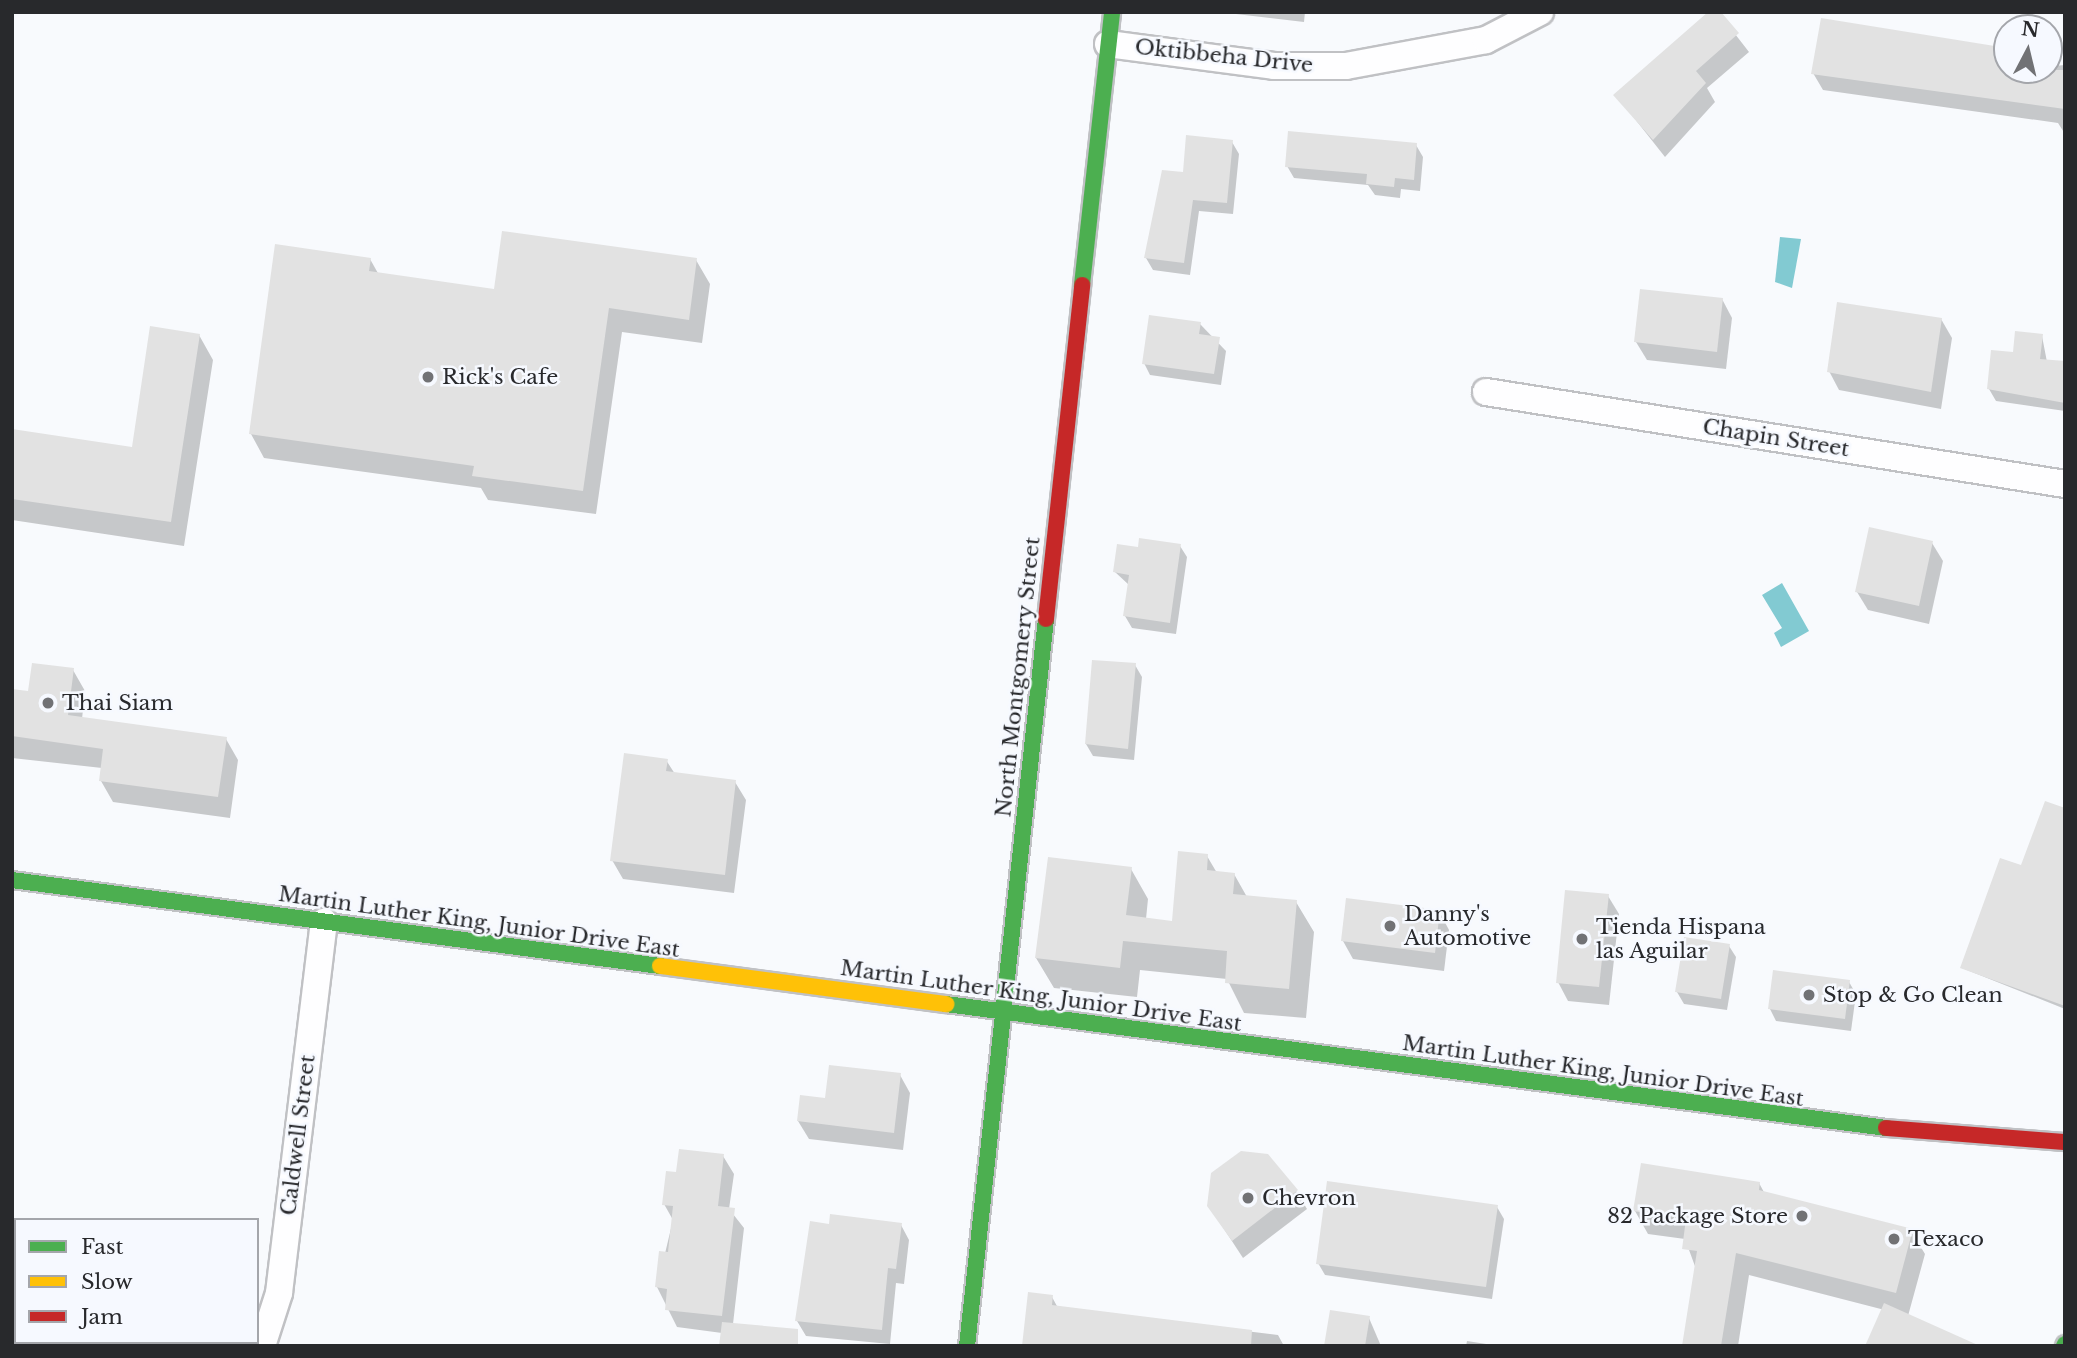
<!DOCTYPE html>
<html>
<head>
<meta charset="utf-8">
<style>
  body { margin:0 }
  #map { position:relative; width:2077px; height:1358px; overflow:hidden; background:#f8fafd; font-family:"Libre Baskerville",serif }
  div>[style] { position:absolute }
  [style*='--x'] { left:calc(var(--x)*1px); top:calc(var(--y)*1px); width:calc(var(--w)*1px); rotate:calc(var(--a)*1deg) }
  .water>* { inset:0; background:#82cad2 }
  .shadow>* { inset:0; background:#0003 }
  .building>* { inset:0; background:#e2e2e2 }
  .roads { filter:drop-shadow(2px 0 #c0c1c4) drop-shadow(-2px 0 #c0c1c4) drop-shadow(0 2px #c0c1c4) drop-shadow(0 -2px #c0c1c4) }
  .street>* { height:26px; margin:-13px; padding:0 13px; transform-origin:13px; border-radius:13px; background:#fefeff }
  .fast>* { height:16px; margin:-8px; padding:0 8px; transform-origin:8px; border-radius:8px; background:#4caf50 }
  .slow>* { height:16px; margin:-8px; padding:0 8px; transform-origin:8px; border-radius:8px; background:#ffc107 }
  .jam>* { height:16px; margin:-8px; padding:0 8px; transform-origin:8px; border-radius:8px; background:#c62828 }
  .dots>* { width:19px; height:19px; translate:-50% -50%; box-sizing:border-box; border:4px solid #f6f9ff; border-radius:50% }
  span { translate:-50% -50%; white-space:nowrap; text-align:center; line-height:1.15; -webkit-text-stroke:5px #f6f9ff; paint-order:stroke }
  .street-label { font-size:21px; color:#28292c }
  .poi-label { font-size:21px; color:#28292c }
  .left { translate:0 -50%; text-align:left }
  .right { translate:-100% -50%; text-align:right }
  .frame { position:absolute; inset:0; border:14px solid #28292c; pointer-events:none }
  .legend { position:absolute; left:14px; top:1218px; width:245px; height:126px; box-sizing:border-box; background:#f6f9ff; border:2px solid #a4a6ab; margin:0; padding:9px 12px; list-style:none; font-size:21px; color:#28292c }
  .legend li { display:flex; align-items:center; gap:14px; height:35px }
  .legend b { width:35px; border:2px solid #a4a6ab }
  .north { position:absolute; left:1993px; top:14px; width:70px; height:70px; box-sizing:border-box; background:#f6f9ff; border:2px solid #a4a6ab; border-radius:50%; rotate:7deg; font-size:19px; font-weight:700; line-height:28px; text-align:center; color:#28292c }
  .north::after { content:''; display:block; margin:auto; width:24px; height:32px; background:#717275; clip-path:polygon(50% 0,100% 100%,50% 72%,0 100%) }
</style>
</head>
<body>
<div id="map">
  <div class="water">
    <div style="clip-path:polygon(1780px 237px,1801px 239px,1792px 288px,1775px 282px)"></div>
    <div style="clip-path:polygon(1782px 583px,1809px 631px,1781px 647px,1774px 633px,1782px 628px,1762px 595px)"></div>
  </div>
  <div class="shadow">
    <div style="clip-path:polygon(1219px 12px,1305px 12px,1304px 22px)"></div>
    <div style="clip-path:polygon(1718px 12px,1749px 52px,1707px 88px,1715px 102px,1665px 157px,1616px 95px)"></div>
    <div style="clip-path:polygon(2007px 50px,2007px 70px,2065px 65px,2065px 134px,2058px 123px,1823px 90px,1813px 73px)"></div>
    <div style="clip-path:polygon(1232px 142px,1239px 154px,1233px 214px,1199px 211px,1190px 275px,1153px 270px,1146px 258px,1184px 174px)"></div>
    <div style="clip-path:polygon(1416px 145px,1423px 157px,1420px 191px,1401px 189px,1400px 198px,1375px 195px,1368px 185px,1294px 178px,1287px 166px)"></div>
    <div style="clip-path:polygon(370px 259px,379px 275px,495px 291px,696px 260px,710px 284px,702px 343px,622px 332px,596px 514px,488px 500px,481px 488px,264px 458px,251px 434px)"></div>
    <div style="clip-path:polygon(1722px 299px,1732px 318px,1726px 369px,1647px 360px,1636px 342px)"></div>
    <div style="clip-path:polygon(1941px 319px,1952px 338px,1941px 409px,1839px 390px,1829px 371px)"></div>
    <div style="clip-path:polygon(1200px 324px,1226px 351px,1221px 385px,1150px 375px,1144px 363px)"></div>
    <div style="clip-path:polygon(199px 335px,213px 360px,184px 546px,12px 520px,12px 431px,133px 449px)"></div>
    <div style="clip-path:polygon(2042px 336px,2047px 362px,2065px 364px,2065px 411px,1996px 401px,1989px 389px,2015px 354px)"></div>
    <div style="clip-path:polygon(1932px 543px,1943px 561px,1929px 624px,1868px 610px,1857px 592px)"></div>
    <div style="clip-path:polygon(1180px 546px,1187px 557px,1176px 634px,1132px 628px,1125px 616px,1129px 585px,1115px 572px,1139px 549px)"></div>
    <div style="clip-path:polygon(1135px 665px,1142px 677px,1134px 760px,1093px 756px,1086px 744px)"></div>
    <div style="clip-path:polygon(73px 670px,85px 691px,82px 719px,226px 739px,238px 760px,230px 818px,113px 802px,101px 781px,102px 768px,12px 758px,12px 690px,30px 693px)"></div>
    <div style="clip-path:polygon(666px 760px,675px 774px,735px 782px,746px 800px,734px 893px,623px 879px,612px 860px)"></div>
    <div style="clip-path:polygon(2065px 810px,2065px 1009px,1962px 968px)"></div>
    <div style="clip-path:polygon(1207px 856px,1217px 873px,1234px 874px,1247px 897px,1296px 902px,1314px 932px,1306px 1018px,1244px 1013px,1227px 979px,1140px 970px,1137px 997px,1054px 988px,1036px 958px,1131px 869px,1148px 899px,1146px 919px,1173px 923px)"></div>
    <div style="clip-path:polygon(1608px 896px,1619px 914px,1609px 1005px,1568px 1001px,1558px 982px)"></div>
    <div style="clip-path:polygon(1439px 911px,1449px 930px,1444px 971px,1353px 959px,1343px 941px)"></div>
    <div style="clip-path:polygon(1729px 946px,1736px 957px,1727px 1010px,1684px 1004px,1677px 992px)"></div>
    <div style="clip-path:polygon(1849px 982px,1856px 994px,1851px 1031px,1776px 1021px,1770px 1009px)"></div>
    <div style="clip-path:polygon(900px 1075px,910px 1093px,903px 1150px,809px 1139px,798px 1121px,827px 1100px)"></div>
    <div style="clip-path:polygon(723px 1156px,734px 1174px,729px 1209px,744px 1228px,733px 1324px,722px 1333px,677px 1327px,657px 1287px,673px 1220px,664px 1204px,678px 1174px)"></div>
    <div style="clip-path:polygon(1759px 1183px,1765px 1194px,1911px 1231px,1925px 1254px,1908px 1316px,1749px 1275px,1738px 1346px,1684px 1346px,1696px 1269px,1685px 1239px,1648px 1234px,1635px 1211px)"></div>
    <div style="clip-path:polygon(1296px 1191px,1307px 1209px,1243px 1258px,1209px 1206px)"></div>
    <div style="clip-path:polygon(1497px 1207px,1504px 1219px,1492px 1299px,1325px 1275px,1318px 1263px)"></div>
    <div style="clip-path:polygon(901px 1225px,909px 1240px,904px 1284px,896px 1283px,890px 1344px,806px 1336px,797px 1321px,830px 1226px)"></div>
    <div style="clip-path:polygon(1052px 1297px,1058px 1308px,1278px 1335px,1284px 1346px,1023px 1346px)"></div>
    <div style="clip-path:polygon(1369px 1318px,1381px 1346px,1326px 1346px)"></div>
    <div style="clip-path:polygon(1467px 1341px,1499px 1346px,1466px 1346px)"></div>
  </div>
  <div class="building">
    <div style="clip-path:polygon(1708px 12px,1721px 12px,1739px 33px,1696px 71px,1706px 83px,1653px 140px,1613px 95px)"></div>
    <div style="clip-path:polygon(1821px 18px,2007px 48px,2007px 70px,2065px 70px,2065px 109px,1811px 74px)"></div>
    <div style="clip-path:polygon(1288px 131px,1417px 143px,1414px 180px,1395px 178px,1394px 187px,1366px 184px,1367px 174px,1285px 167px)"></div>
    <div style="clip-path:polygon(1186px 135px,1233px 140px,1227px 203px,1193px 200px,1184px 263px,1144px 258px,1162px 170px,1183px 172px)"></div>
    <div style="clip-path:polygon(502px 231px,697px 258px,689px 320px,609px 308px,583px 491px,472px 476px,474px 466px,249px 434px,275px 244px,371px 258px,369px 271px,494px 289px)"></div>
    <div style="clip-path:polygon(1640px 289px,1723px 298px,1717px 352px,1634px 342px)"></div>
    <div style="clip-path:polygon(1837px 302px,1942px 318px,1931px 392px,1827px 372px)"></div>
    <div style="clip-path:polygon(1149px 315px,1201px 322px,1199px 334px,1220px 337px,1214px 374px,1142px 364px)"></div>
    <div style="clip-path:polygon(150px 326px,200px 334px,171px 522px,12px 499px,12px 429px,132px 447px)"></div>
    <div style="clip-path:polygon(2015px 331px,2043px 334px,2040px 359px,2065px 361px,2065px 403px,1987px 389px,1991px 350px,2013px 352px)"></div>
    <div style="clip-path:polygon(1869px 527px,1933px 541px,1919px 606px,1855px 592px)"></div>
    <div style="clip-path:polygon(1139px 538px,1181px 544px,1170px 623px,1123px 616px,1129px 575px,1113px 572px,1117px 544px,1138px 547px)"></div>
    <div style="clip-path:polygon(1092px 660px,1136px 663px,1128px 749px,1085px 744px)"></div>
    <div style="clip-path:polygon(32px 663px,74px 668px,68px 715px,227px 737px,218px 797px,99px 781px,103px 749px,12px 736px,12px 689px,28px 691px)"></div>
    <div style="clip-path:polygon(624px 753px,668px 759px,666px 771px,736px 780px,725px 875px,610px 861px)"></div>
    <div style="clip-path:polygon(2045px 801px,2065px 808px,2065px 1006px,1960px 968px,2000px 858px,2021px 865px)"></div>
    <div style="clip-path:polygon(1178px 851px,1208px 854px,1207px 870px,1235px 873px,1233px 894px,1297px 900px,1289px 989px,1225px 983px,1227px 951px,1123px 941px,1120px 968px,1035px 958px,1048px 857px,1132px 867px,1126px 915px,1172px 921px)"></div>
    <div style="clip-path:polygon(1565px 890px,1609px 894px,1599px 987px,1556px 983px)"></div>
    <div style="clip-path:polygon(1346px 898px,1440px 910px,1435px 953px,1341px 941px)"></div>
    <div style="clip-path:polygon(1684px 937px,1730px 944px,1721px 999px,1675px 992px)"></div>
    <div style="clip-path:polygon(1773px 970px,1850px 980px,1845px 1019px,1768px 1009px)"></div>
    <div style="clip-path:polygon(829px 1065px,901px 1073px,894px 1133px,797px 1121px,800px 1095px,825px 1098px)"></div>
    <div style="clip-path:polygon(679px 1149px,724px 1154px,718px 1206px,735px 1208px,722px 1316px,665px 1310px,667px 1289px,655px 1287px,659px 1251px,668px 1252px,673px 1206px,662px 1205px,666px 1171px,676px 1172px)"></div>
    <div style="clip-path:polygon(1241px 1151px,1268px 1154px,1298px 1190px,1232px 1241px,1207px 1206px,1211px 1173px)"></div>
    <div style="clip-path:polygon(1641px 1163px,1760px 1182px,1759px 1190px,1913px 1229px,1896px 1293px,1736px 1253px,1721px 1346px,1682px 1346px,1697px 1251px,1682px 1249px,1686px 1219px,1633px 1211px)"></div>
    <div style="clip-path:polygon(1327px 1181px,1498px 1205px,1486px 1287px,1316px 1264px)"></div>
    <div style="clip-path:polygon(830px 1214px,902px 1223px,896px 1269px,888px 1268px,882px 1330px,795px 1321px,810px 1221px,829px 1224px)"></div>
    <div style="clip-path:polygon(1028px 1292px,1053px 1295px,1052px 1305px,1252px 1330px,1251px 1346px,1022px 1346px)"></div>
    <div style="clip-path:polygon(1884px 1303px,1980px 1346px,1865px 1346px)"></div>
    <div style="clip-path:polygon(1330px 1310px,1370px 1316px,1365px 1346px,1324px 1346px)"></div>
    <div style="clip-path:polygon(722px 1322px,798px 1329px,798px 1346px,719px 1346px)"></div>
  </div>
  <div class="roads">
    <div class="street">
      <div style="--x:1108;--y:44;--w:167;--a:7.5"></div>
      <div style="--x:1274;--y:66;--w:72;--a:0"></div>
      <div style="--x:1346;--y:66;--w:142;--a:-10.5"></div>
      <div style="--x:1486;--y:40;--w:61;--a:-27.4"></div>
      <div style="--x:1486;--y:392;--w:586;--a:9.03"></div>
      <div style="--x:262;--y:1346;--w:56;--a:-72.2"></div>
      <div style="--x:279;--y:1293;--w:374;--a:-83.1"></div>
    </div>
    <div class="fast">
      <div style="--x:1082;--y:285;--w:275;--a:-83.7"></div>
      <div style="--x:12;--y:880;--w:654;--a:7.56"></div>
      <div style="--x:946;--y:1004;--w:948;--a:7.51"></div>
      <div style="--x:967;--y:1346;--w:731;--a:-83.8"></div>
      <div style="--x:2064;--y:1346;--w:2;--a:-63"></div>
    </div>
    <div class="slow">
      <div style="--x:660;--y:966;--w:289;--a:7.6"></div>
    </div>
    <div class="jam">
      <div style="--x:1046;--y:619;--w:336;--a:-83.8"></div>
      <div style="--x:1886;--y:1128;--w:180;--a:4.5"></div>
    </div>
  </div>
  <div class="dots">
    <div style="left:428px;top:377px;background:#717275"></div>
    <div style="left:48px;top:703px;background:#717275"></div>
    <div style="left:1390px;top:926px;background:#717275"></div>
    <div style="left:1582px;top:939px;background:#717275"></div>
    <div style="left:1809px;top:995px;background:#717275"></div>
    <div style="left:1248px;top:1198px;background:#717275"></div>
    <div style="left:1802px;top:1216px;background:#717275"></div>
    <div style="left:1894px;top:1239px;background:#717275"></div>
  </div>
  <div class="street-label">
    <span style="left:1224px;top:56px;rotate:6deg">Oktibbeha Drive</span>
    <span style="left:1776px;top:438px;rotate:9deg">Chapin Street</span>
    <span style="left:1018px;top:677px;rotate:-84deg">North Montgomery Street</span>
    <span style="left:479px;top:922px;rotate:8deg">Martin Luther King, Junior Drive East</span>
    <span style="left:1041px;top:996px;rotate:8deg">Martin Luther King, Junior Drive East</span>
    <span style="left:1603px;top:1071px;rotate:8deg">Martin Luther King, Junior Drive East</span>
    <span style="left:298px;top:1135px;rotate:-83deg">Caldwell Street</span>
  </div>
  <div class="poi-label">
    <span class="left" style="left:442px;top:377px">Rick's Cafe</span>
    <span class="left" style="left:62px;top:703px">Thai Siam</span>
    <span class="left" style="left:1404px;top:926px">Danny's<br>Automotive</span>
    <span class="left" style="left:1596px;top:939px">Tienda Hispana<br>las Aguilar</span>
    <span class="left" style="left:1823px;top:995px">Stop &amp; Go Clean</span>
    <span class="left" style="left:1262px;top:1198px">Chevron</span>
    <span class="right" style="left:1788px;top:1216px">82 Package Store</span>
    <span class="left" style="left:1908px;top:1239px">Texaco</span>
  </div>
  <div class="frame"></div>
  <ul class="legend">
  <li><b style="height:9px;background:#4caf50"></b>Fast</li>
  <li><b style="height:9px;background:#ffc107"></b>Slow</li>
  <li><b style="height:9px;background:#c62828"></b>Jam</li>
  </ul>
  <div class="north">N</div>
</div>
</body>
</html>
